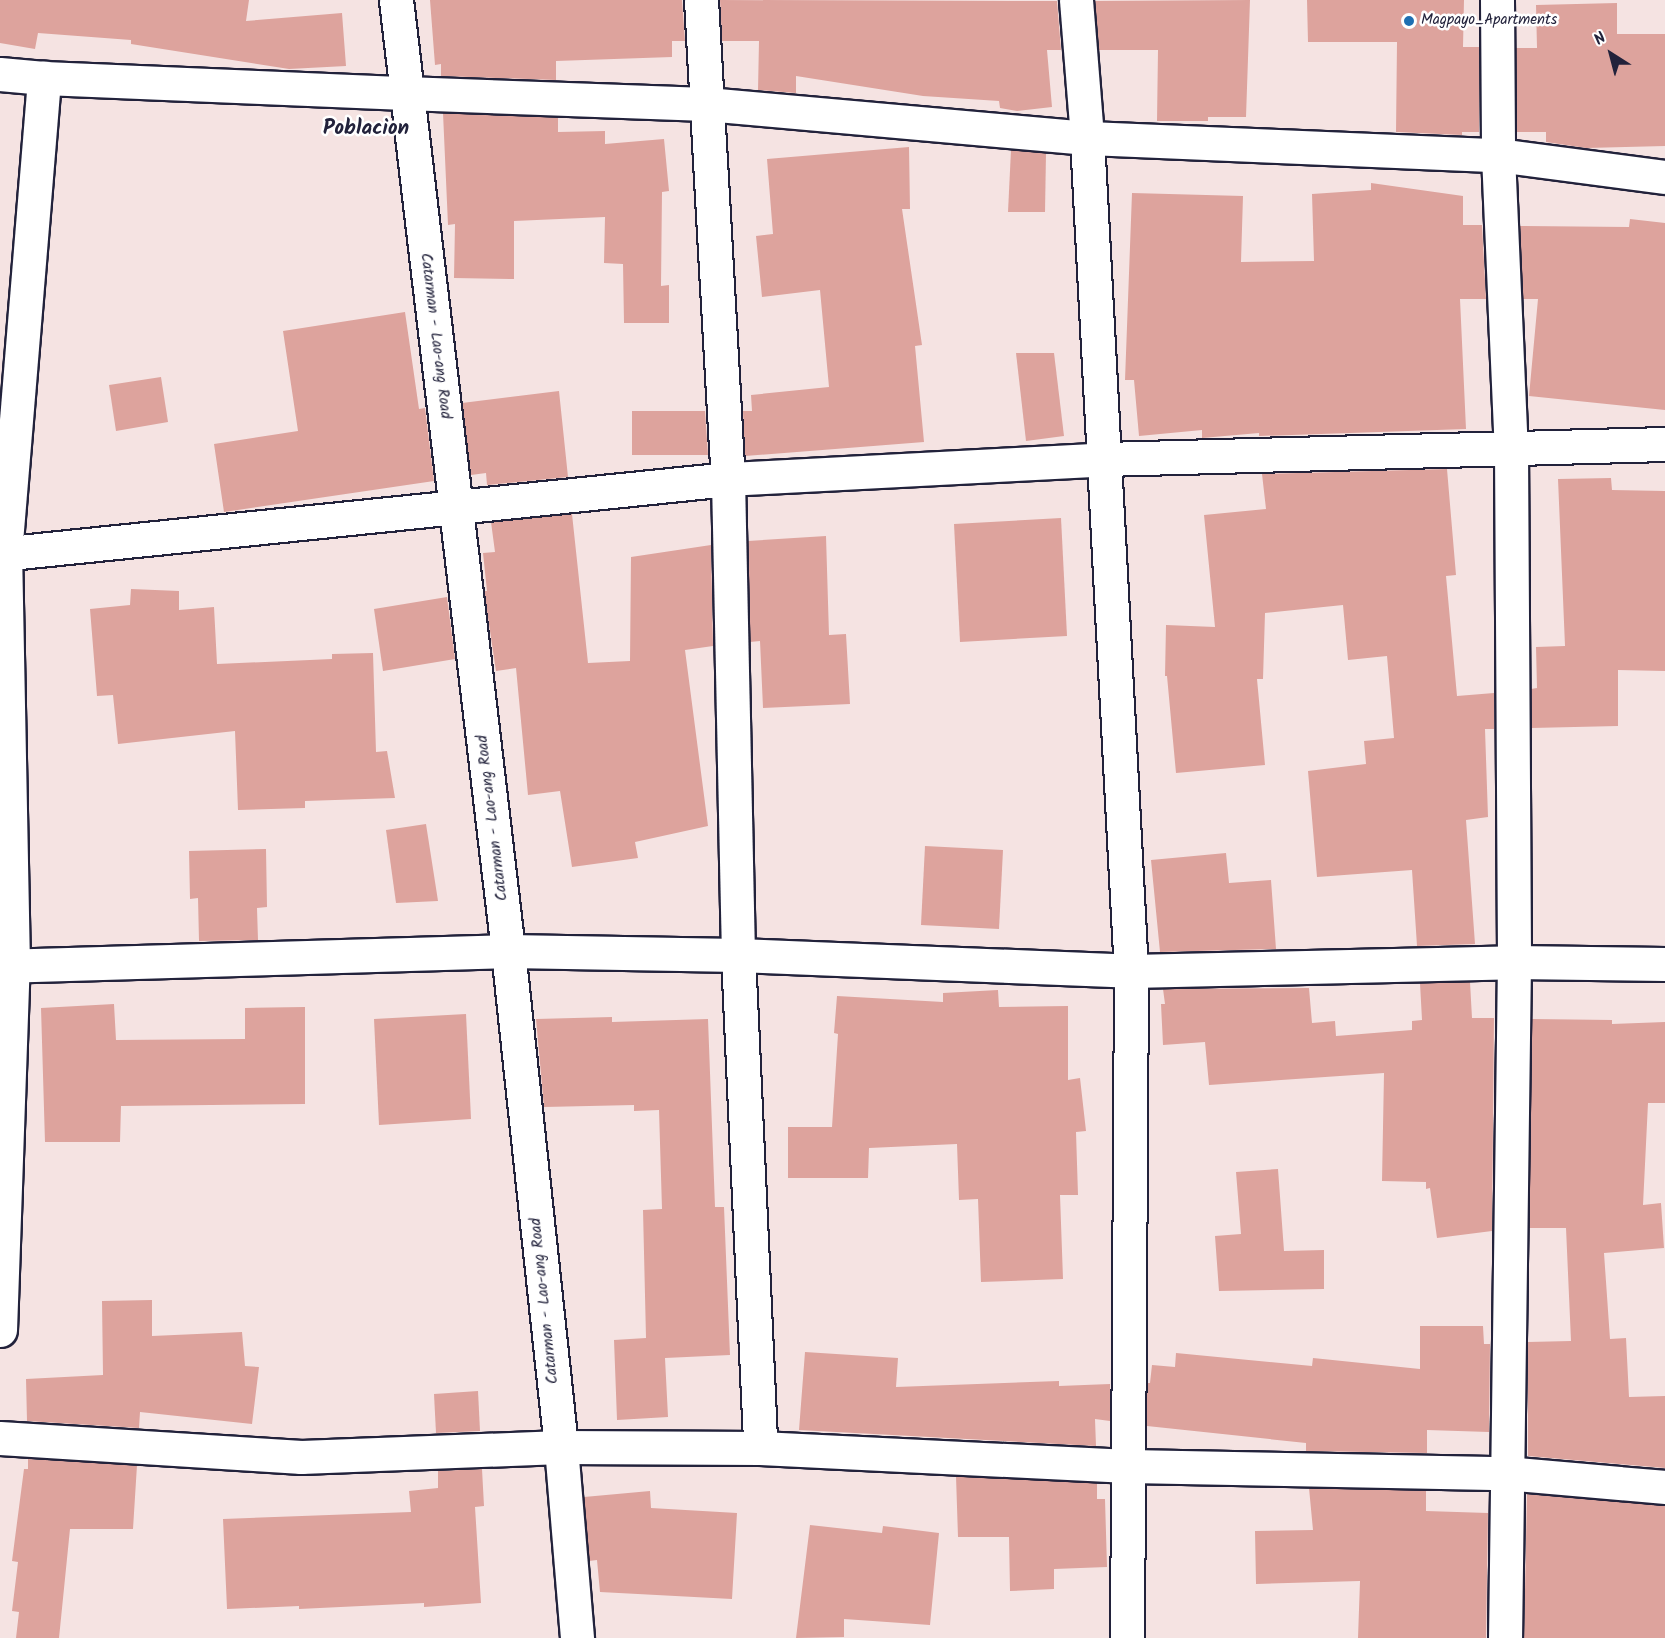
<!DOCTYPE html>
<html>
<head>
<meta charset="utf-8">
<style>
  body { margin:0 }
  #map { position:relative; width:1665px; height:1638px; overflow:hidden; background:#f5e3e2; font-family:Kalam,sans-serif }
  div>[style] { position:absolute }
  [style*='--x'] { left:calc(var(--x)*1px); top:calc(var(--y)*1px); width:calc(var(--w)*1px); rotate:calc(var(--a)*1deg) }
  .building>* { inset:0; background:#dda39d }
  .roads { filter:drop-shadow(2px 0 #22223b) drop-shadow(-2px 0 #22223b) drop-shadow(0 2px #22223b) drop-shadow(0 -2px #22223b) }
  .minor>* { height:33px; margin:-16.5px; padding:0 16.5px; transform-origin:16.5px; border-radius:16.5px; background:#fff }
  .tertiary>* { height:33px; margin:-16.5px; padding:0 16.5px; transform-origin:16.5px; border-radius:16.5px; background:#fff }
  .secondary>* { height:33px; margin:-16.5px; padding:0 16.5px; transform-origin:16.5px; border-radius:16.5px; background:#fff }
  .dots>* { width:16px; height:16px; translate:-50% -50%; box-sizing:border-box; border:3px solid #fff; border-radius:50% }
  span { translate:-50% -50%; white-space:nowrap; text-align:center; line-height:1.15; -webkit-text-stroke:5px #fff; paint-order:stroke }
  .poi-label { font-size:15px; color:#22223b }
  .left { translate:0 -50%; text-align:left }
  .street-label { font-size:15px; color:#22223b }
  .district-label { font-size:21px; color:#22223b; font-weight:700 }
  .north { position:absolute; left:1581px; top:24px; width:60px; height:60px; -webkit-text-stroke:4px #fff; paint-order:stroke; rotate:324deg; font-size:16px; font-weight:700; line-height:24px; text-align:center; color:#22223b }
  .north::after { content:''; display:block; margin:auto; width:21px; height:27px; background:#22223b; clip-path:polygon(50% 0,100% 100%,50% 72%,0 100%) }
</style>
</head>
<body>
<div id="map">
  <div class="building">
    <div style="clip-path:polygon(0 0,249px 0,246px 21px,342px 13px,346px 66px,289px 69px,131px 44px,131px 40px,38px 33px,35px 49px,0 43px)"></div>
    <div style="clip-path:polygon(430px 0,682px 0,685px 41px,672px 41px,672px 57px,556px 61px,556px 80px,441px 76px,441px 64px,435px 65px)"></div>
    <div style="clip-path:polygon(720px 0,1057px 1px,1061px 50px,1047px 50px,1052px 107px,1017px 111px,1000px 108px,999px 101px,923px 96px,796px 76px,796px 93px,758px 90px,759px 41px,722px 41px)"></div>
    <div style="clip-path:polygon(1250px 0,1246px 117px,1208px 117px,1208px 121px,1157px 121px,1158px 50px,1099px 50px,1095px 1px)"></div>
    <div style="clip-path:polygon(1307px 0,1464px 0,1463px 47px,1479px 47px,1479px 132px,1462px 132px,1462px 135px,1396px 132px,1397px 42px,1308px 42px)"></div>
    <div style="clip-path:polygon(1617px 3px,1617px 34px,1665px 34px,1665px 146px,1586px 148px,1546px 142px,1546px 132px,1517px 132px,1516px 48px,1537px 48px,1536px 5px)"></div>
    <div style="clip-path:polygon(443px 113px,558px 117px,558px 132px,605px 131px,605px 144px,664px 139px,669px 191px,662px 192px,661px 286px,669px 285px,669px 323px,624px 323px,623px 264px,604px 263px,605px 217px,514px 221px,514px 279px,454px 278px,455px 224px,448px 225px)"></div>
    <div style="clip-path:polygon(909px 147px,910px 209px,902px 209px,922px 345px,915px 346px,924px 442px,745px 456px,743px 411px,752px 411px,751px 395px,829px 387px,820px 290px,762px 297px,756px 236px,773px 234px,767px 159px)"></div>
    <div style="clip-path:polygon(1011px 150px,1046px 153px,1045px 212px,1008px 212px)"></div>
    <div style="clip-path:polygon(1371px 183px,1463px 196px,1463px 225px,1482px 225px,1486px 299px,1460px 299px,1466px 429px,1259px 436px,1259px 433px,1202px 438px,1202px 430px,1139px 436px,1134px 380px,1125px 380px,1132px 193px,1243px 196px,1241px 262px,1314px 261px,1312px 194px,1371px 190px)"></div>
    <div style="clip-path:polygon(1630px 219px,1665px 223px,1665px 410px,1529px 396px,1538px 299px,1523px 299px,1520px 226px,1629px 227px)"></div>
    <div style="clip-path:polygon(405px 312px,419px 409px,425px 408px,434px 481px,224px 512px,214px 444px,298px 431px,283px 331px)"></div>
    <div style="clip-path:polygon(1016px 353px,1054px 353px,1064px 436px,1026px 441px)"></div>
    <div style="clip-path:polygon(161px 377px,168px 422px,116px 431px,109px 385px)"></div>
    <div style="clip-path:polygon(559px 391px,568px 477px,487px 485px,486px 473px,471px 475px,462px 403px)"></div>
    <div style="clip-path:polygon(632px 411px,705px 411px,708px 455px,632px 455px)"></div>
    <div style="clip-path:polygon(1447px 469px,1456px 575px,1446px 576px,1457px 696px,1494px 693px,1494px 729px,1485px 729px,1488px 817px,1466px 820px,1475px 944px,1417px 946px,1412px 870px,1317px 877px,1308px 771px,1366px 764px,1364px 741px,1394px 738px,1387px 656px,1348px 660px,1343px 605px,1265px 613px,1263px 679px,1257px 679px,1265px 765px,1176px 773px,1167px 676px,1165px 676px,1166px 625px,1215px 627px,1204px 515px,1266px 509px,1262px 474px)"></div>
    <div style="clip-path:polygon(1611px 478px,1612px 490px,1665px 491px,1665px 671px,1618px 670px,1618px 726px,1531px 728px,1531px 689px,1537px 688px,1536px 647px,1565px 646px,1558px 479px)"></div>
    <div style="clip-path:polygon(572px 514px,588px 663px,630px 661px,631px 557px,711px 545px,713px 646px,685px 650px,708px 826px,635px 842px,638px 858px,572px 867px,560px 791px,528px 795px,516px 668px,496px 671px,484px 591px,487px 591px,483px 553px,495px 552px,491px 522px)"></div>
    <div style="clip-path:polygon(1061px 518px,1067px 636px,960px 642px,954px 524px)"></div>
    <div style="clip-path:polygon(826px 536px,829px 635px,846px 634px,850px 704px,763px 708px,760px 641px,750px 642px,748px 541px)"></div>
    <div style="clip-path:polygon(131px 589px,179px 591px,179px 610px,214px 607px,217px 664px,332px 659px,332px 654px,373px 653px,376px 752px,387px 751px,395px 798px,305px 801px,305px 808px,238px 810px,235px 731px,118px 744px,113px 695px,97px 696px,90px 609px,130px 605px)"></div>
    <div style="clip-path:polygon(447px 597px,455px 659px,383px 671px,374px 609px)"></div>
    <div style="clip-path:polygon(426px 824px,438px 901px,396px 903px,386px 830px)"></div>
    <div style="clip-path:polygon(925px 846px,1003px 850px,999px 929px,921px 925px)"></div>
    <div style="clip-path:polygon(266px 849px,267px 907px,257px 908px,258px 940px,199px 941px,198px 898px,190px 899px,189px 851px)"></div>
    <div style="clip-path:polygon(1226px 853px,1229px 883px,1271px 880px,1276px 949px,1160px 952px,1151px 860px)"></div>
    <div style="clip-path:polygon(1470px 982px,1472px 1018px,1494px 1018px,1492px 1231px,1437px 1238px,1430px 1188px,1426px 1189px,1426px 1182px,1382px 1181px,1384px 1073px,1209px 1085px,1205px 1042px,1163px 1045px,1161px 1004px,1165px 1004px,1163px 989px,1309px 988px,1312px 1023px,1335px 1021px,1336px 1036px,1412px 1030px,1412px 1021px,1422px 1020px,1420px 983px)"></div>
    <div style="clip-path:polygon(998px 990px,999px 1007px,1068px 1006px,1068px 1080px,1080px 1078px,1086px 1131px,1076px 1132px,1078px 1195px,1060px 1195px,1063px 1279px,981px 1282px,978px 1199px,959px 1200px,957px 1144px,869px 1148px,868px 1178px,788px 1178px,788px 1127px,832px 1127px,838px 1034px,834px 1033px,837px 996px,943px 1002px,943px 993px)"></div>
    <div style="clip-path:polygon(114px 1004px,116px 1040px,245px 1039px,245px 1008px,305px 1007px,305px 1104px,121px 1106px,120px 1142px,45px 1142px,41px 1008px)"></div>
    <div style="clip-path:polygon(466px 1014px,471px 1119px,379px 1125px,374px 1019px)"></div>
    <div style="clip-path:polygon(612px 1017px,612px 1022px,708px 1019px,715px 1207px,724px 1207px,730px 1355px,665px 1358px,668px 1417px,617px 1420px,614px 1340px,646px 1338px,643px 1210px,662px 1209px,659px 1110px,634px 1111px,634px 1105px,544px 1107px,536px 1019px)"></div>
    <div style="clip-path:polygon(1532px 1019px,1612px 1020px,1612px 1024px,1665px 1022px,1665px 1103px,1648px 1103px,1643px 1205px,1661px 1203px,1664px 1248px,1604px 1253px,1610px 1339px,1626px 1338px,1629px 1397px,1665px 1396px,1665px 1468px,1528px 1456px,1528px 1342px,1571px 1341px,1566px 1228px,1529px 1228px)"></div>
    <div style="clip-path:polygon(1278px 1169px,1284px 1251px,1324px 1250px,1324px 1289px,1219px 1291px,1215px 1236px,1241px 1234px,1236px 1172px)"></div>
    <div style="clip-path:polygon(152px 1300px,152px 1336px,242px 1332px,245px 1366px,259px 1367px,252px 1424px,140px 1412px,139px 1428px,27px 1421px,26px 1379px,103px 1375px,102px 1301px)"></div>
    <div style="clip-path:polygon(1420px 1326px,1483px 1326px,1484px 1344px,1490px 1344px,1489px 1432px,1427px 1430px,1427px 1453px,1306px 1451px,1306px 1443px,1147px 1426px,1147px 1383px,1150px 1383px,1152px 1365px,1175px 1367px,1176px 1353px,1312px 1366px,1313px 1358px,1420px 1369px)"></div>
    <div style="clip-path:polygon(805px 1352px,898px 1358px,896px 1387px,1059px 1381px,1059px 1386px,1110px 1384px,1110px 1421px,1095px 1419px,1096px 1446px,799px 1430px)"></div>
    <div style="clip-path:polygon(478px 1391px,480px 1431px,436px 1433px,434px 1394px)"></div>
    <div style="clip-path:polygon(28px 1459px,137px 1465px,133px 1529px,70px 1529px,59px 1638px,16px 1638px,19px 1612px,12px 1611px,18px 1562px,12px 1561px,24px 1469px,28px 1469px)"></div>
    <div style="clip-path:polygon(482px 1469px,484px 1506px,475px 1507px,481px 1603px,424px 1607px,424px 1603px,299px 1609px,299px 1606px,227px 1609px,223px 1519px,411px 1512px,409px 1491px,438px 1488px,438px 1471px)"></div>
    <div style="clip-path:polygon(956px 1476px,1097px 1483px,1097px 1499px,1105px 1499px,1107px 1567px,1054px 1569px,1054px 1589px,1010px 1591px,1009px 1537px,958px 1537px)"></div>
    <div style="clip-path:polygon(1309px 1488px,1426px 1490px,1426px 1511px,1488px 1513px,1486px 1638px,1358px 1638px,1360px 1581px,1256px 1584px,1255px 1531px,1313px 1530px)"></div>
    <div style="clip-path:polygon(650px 1491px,651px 1508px,737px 1513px,732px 1599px,600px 1592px,597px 1560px,589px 1561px,584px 1497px)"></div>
    <div style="clip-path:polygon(1527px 1494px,1665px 1505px,1665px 1638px,1524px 1638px)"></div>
    <div style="clip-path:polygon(810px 1525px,882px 1533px,883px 1526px,939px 1533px,930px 1625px,844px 1619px,844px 1637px,796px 1638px)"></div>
  </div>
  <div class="roads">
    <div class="minor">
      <div style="--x:701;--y:0;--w:480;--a:86.8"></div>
      <div style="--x:728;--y:479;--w:476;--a:88.8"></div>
      <div style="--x:738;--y:955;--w:493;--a:87.4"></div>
      <div style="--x:1076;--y:0;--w:138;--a:85.4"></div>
      <div style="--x:1087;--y:138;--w:834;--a:86.98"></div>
      <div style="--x:1131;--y:971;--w:667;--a:90.34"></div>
      <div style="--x:1497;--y:0;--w:155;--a:89.6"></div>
      <div style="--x:1498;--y:155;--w:294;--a:87.5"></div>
      <div style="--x:1511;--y:449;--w:513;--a:89.66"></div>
      <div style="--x:1514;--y:962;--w:676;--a:90.76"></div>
      <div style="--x:0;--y:74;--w:44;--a:5.2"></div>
      <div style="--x:44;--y:78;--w:361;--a:2.4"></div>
      <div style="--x:0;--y:554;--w:732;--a:-5.88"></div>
      <div style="--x:728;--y:479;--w:377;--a:-3"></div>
      <div style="--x:1104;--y:459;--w:561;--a:-1.53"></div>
      <div style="--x:0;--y:966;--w:508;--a:-1.69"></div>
      <div style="--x:508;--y:951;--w:230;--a:1"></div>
      <div style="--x:738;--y:955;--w:393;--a:2.3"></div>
      <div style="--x:1131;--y:971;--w:383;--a:-1.3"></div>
      <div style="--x:1514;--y:962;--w:151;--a:0.8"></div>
      <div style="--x:0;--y:1330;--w:364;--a:-88"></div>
      <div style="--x:13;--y:966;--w:412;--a:-91.1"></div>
      <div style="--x:5;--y:554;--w:478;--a:-85.3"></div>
      <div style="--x:0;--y:1438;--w:302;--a:3.6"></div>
      <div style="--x:301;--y:1457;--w:260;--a:-2.2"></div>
      <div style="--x:561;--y:1447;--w:199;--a:0.3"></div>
      <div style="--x:760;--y:1448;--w:369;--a:2.8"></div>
      <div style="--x:1129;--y:1466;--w:376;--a:1.1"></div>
      <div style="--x:1505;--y:1473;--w:161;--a:5"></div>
    </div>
    <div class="tertiary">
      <div style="--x:405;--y:93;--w:301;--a:2.1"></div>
      <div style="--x:706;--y:104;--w:383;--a:5.1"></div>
      <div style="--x:1087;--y:138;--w:411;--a:2.4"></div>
      <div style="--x:1498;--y:155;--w:168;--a:7.5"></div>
    </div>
    <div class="secondary">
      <div style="--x:396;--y:0;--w:958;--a:83.28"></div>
      <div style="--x:508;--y:951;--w:499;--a:83.9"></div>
      <div style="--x:561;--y:1447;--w:192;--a:85.2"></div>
    </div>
  </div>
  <div class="dots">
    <div style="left:1409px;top:21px;background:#1f6fb2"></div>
  </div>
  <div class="poi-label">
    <span class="left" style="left:1421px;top:21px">Magpayo_Apartments</span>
  </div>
  <div class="street-label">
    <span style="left:435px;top:336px;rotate:83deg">Catarman - Lao-ang Road</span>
    <span style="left:493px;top:818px;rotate:-97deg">Catarman - Lao-ang Road</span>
    <span style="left:545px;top:1301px;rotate:-96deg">Catarman - Lao-ang Road</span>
  </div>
  <div class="district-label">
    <span style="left:366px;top:129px">Poblacion</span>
  </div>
  <div class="north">N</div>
</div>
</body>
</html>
